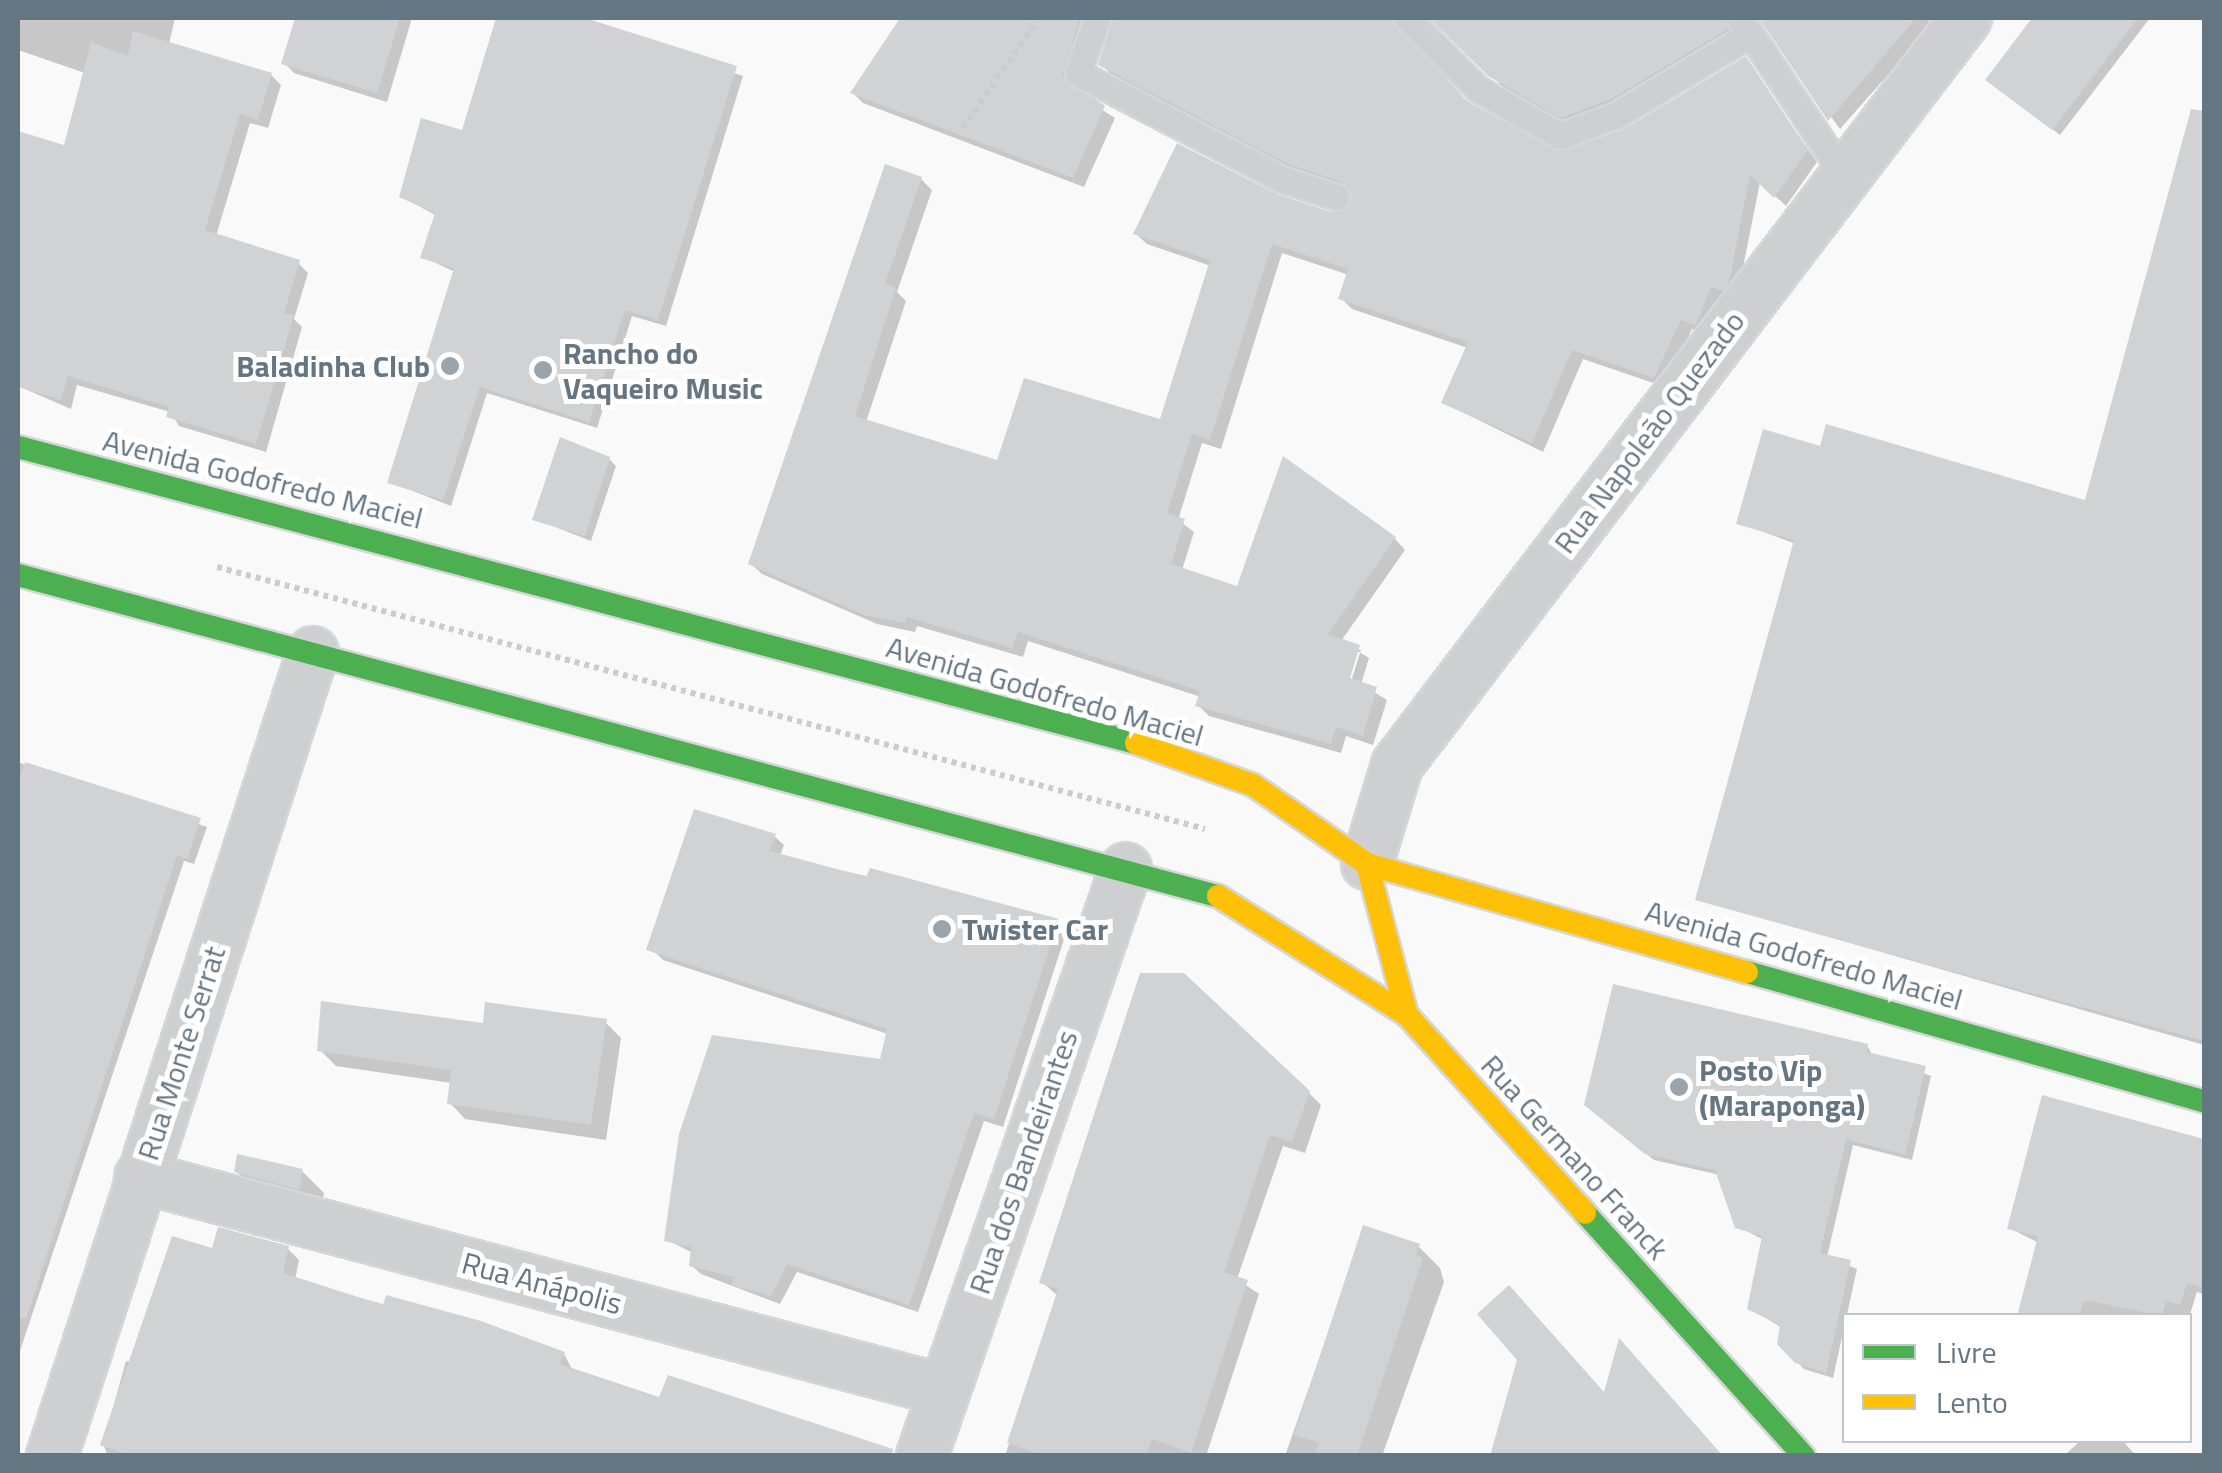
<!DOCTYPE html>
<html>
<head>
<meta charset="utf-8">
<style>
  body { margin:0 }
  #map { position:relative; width:2222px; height:1473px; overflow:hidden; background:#f9f9f9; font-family:"Titillium Web",sans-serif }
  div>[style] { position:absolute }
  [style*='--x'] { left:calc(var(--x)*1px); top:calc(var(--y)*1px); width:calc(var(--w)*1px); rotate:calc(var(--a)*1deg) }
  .shadow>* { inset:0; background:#0003 }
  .building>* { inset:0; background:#d0d2d3 }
  .path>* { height:6px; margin-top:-3px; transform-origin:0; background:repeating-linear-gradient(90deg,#cbcccd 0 5px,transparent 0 10px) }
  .roads { filter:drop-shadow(2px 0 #d5d6d7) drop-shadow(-2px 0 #d5d6d7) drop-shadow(0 2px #d5d6d7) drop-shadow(0 -2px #d5d6d7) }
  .lane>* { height:25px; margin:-12.5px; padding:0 12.5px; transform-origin:12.5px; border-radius:12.5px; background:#cecfd0 }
  .street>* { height:50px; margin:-25px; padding:0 25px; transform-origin:25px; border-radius:25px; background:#cecfd0 }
  .fast>* { height:22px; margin:-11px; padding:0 11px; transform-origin:11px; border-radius:11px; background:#4caf50 }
  .slow>* { height:22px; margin:-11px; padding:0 11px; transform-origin:11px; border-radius:11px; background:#ffc107 }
  .dots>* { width:28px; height:28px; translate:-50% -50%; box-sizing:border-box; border:5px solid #fff; border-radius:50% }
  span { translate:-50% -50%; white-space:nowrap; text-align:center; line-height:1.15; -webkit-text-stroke:10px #fff; paint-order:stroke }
  .poi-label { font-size:30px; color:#657683; font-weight:700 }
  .left { translate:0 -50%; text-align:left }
  .right { translate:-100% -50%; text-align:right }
  .street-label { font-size:30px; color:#657683 }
  .frame { position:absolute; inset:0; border:20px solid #657683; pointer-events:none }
  .legend { position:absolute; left:1842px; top:1313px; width:350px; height:130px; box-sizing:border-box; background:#fff; border:2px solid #c1c8cd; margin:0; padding:12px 18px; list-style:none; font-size:30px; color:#657683 }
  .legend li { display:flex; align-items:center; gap:20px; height:50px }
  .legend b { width:50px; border:2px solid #c1c8cd }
</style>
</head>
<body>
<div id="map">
  <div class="shadow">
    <div style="clip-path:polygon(18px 18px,175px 18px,169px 44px,271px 75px,281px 85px,268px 128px,250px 123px,216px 236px,298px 263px,308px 273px,294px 319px,302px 327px,266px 452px,179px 426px,170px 412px,77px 385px,71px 409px,18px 386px,18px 133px,66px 148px,85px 73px,18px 50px)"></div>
    <div style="clip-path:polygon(298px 18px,412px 18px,387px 102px,294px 73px,284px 63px)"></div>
    <div style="clip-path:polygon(499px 18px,572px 18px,743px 76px,666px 326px,632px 316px,597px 428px,487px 393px,451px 506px,390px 482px,455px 272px,423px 257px,437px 216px,402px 197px,463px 133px)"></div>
    <div style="clip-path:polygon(905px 18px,1102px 18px,1072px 81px,1077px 94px,1115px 118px,1084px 187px,863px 103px,853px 93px)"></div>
    <div style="clip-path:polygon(evenodd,1115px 18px,1405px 18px,1405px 43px,1465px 102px,1552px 153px,1625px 131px,1745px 59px,1817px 162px,1786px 206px,1760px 182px,1738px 293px,1734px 300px,1722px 296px,1707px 334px,1692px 329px,1665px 387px,1583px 359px,1543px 452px,1444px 403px,1468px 348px,1352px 309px,1341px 298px,1349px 275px,1282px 253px,1221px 449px,1202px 443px,1178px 520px,1194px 532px,1182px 570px,1238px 589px,1284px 460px,1395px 539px,1405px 550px,1341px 641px,1369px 658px,1361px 684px,1387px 700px,1373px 745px,1346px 736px,1341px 753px,1209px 716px,1198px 705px,1201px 697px,1028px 641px,1023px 657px,917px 626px,915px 632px,877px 624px,762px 574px,751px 564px,921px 179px,932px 190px,897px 292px,906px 301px,866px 422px,998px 463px,1162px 422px,1211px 266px,1147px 244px,1136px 234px,1276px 197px,1332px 215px,1355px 202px,1349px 190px,1302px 174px,1112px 75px,1101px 64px,1115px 18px,1356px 650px,1361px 650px,1348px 691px,1344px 690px,1356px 650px)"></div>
    <div style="clip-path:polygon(1433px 18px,1744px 18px,1737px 40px,1574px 128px,1502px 86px)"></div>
    <div style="clip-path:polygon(1759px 18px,1943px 18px,1911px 67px,1901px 60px,1840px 129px)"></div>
    <div style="clip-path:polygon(2036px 18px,2150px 18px,2060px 135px,1988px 79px)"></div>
    <div style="clip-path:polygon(2189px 126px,2204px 131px,2204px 1045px,1697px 899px,1796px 544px,1739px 523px,1822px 449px,2087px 503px)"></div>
    <div style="clip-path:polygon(609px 459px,616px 466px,591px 541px,535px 519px)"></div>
    <div style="clip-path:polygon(18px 762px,207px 827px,194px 864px,184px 861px,18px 1357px)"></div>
    <div style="clip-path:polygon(774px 836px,784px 845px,780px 856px,1058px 921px,1067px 930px,1003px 1127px,984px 1121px,918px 1312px,797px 1272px,780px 1304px,701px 1274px,691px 1265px,693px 1253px,667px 1240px,882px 1062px,888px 1034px,663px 960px,654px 951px)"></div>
    <div style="clip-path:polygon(605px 1022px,621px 1038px,606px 1140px,465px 1119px,450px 1103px,452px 1083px,336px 1066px,320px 1050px,485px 1026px)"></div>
    <div style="clip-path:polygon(1867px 1046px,1873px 1056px,1931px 1076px,1912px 1160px,1853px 1145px,1827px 1257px,1857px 1269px,1833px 1378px,1804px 1369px,1780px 1343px,1782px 1328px,1750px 1308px,1764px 1240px,1737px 1226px,1720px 1175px,1654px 1160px,1594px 1111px)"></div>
    <div style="clip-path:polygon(1308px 1092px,1321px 1105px,1305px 1153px,1283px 1146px,1237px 1279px,1259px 1294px,1206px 1456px,1005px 1456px,1058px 1296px,1042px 1282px)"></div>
    <div style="clip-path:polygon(2044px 1098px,2204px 1142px,2204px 1294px,2197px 1292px,2190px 1314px,2024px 1316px,2039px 1243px,2009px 1228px)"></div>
    <div style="clip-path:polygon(236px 1171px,302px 1171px,324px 1193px,321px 1210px,258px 1193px)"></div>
    <div style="clip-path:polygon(1365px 1228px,1418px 1246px,1440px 1268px,1444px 1282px,1382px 1456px,1285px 1456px)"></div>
    <div style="clip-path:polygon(287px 1248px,299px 1260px,295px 1280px,564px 1354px,573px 1371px,661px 1400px,875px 1456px,108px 1456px,103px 1444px,126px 1361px,133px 1363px,214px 1252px)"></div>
    <div style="clip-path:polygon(2081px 1440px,2122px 1440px,2136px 1456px,2064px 1456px)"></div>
  </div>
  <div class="building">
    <div style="clip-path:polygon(295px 18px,400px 18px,377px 93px,281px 64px)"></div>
    <div style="clip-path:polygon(496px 18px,585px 18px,737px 66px,658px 320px,625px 310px,589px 422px,480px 387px,443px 500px,387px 483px,454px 268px,420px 258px,435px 213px,399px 197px,421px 118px,462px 130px)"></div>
    <div style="clip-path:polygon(900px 18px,1080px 18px,1062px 76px,1105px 106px,1073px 178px,850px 93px)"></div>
    <div style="clip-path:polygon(1113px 18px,1391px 18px,1467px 101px,1560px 152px,1624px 129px,1746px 56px,1808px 150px,1774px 198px,1750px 175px,1729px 282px,1722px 291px,1711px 287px,1696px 325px,1681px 320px,1654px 378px,1572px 350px,1532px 443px,1441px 403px,1468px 342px,1338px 299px,1348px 269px,1272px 244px,1210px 440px,1192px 434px,1167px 513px,1185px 519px,1171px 564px,1237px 586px,1283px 456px,1396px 537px,1328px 634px,1360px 645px,1350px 678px,1377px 687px,1363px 736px,1336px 727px,1331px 744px,1195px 706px,1200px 691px,1018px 632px,1012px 648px,907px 617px,905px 623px,864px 615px,748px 564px,885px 164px,922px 177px,885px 284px,896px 288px,855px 416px,997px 460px,1024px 378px,1160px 419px,1210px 260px,1133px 234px,1177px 143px,1277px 194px,1331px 212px,1347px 208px,1352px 195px,1342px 182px,1288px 164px,1098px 65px)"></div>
    <div style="clip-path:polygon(1429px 18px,1724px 18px,1728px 29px,1609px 100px,1561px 118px,1488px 76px)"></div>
    <div style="clip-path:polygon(1759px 18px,1916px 18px,1828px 121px)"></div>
    <div style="clip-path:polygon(2032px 18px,2138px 18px,2052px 130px,1985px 80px)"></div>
    <div style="clip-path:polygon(133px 31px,272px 73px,258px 120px,240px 114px,205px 230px,300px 260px,284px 313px,294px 315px,256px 444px,166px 417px,169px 407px,68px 376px,61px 400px,18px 387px,18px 131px,64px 145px,91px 42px,128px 56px)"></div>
    <div style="clip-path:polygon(2191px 109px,2204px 111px,2204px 1041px,1695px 900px,1794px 540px,1736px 524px,1763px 429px,1820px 446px,1826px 424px,2085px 500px)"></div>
    <div style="clip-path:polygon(560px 437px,610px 457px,585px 536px,532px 520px)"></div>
    <div style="clip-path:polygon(25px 762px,201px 818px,187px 859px,177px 855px,26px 1319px,18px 1318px,18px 784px)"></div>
    <div style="clip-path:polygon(694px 809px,776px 834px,770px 851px,866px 877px,870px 868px,1059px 919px,994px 1119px,974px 1113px,909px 1305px,787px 1264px,771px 1296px,731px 1285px,734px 1277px,689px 1266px,691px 1247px,664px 1241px,679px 1134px,712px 1035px,880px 1059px,887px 1029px,646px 950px)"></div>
    <div style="clip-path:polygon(1140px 973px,1184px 973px,1310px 1091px,1292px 1142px,1270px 1135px,1224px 1272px,1248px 1280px,1191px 1453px,1152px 1439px,1146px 1456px,1044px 1456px,1007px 1443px,1058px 1289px,1039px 1283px)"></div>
    <div style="clip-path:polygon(1613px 984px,1868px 1044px,1867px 1052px,1926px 1066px,1905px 1155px,1846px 1139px,1820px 1253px,1851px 1260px,1826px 1373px,1795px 1363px,1777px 1344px,1780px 1325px,1747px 1309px,1762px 1236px,1735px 1228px,1715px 1170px,1645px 1154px,1584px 1105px)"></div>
    <div style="clip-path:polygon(321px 1001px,483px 1023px,485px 1002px,607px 1019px,591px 1125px,447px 1104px,451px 1070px,317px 1051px)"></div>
    <div style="clip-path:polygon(2042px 1095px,2204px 1139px,2204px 1288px,2187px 1283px,2180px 1305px,2166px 1301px,2162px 1316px,2091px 1301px,2083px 1302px,2079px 1316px,2017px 1316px,2038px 1236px,2007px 1229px)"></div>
    <div style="clip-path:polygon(237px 1154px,303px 1169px,299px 1190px,234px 1172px)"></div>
    <div style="clip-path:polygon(1363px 1225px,1420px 1244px,1416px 1255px,1423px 1258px,1357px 1456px,1314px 1456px,1319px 1443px,1294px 1435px)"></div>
    <div style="clip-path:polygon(218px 1227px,289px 1246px,283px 1273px,383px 1305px,386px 1295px,481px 1321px,565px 1352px,560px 1364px,659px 1397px,668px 1375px,893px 1449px,892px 1456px,131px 1456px,100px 1445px,172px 1236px,212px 1248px)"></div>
    <div style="clip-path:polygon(1509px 1285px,1604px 1392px,1619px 1338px,1723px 1456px,1490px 1456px,1517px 1360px,1477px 1314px)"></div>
  </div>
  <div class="path">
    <div style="--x:963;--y:128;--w:134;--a:-55.4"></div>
    <div style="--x:217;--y:567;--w:1022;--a:14.85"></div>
  </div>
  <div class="roads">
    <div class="lane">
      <div style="--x:1097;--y:18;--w:58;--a:109.1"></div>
      <div style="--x:1078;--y:73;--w:230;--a:27.5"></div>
      <div style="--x:1282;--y:179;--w:57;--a:18.4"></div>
      <div style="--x:1407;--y:18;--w:100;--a:45"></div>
      <div style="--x:1478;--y:89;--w:95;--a:29.8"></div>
      <div style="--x:1560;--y:136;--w:60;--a:-20.6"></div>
      <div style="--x:1616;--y:115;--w:157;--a:-31"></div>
      <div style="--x:1740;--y:18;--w:188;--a:56.5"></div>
    </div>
    <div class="street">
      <div style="--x:1367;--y:864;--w:103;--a:-73.1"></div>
      <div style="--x:1397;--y:765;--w:939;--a:-52.7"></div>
      <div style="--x:140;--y:1177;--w:831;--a:14.86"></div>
      <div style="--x:52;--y:1456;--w:845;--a:-72.02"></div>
      <div style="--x:922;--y:1456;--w:622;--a:-70.87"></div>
    </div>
    <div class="fast">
      <div style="--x:18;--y:447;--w:1157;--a:14.83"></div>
      <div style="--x:18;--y:575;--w:1242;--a:14.98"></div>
      <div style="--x:1747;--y:972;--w:475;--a:15.8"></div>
      <div style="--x:1585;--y:1213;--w:327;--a:48"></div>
    </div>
    <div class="slow">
      <div style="--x:1136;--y:743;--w:124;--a:19.7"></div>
      <div style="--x:1253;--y:785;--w:139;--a:34.7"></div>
      <div style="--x:1367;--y:864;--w:395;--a:15.9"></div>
      <div style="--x:1367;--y:864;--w:156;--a:75.2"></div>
      <div style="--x:1407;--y:1015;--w:266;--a:48"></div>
      <div style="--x:1218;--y:896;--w:223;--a:32.2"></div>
    </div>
  </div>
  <div class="dots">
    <div style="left:450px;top:366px;background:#99a4ac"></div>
    <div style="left:543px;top:370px;background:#99a4ac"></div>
    <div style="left:942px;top:929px;background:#99a4ac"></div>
    <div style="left:1679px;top:1087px;background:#99a4ac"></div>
  </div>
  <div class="poi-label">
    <span class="left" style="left:563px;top:370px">Rancho do<br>Vaqueiro Music</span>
    <span class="right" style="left:430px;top:366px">Baladinha Club</span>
    <span class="left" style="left:962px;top:929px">Twister Car</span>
    <span class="left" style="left:1699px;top:1087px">Posto Vip<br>(Maraponga)</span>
  </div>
  <div class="street-label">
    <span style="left:1649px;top:432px;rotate:-53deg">Rua Napoleão Quezado</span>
    <span style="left:263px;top:479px;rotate:14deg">Avenida Godofredo Maciel</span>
    <span style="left:1045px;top:691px;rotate:16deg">Avenida Godofredo Maciel</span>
    <span style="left:1804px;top:955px;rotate:16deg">Avenida Godofredo Maciel</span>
    <span style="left:181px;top:1053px;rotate:-72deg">Rua Monte Serrat</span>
    <span style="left:1575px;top:1157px;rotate:48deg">Rua Germano Franck</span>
    <span style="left:1023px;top:1162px;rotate:-71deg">Rua dos Bandeirantes</span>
    <span style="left:542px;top:1283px;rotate:15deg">Rua Anápolis</span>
  </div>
  <div class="frame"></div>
  <ul class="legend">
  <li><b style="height:12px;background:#4caf50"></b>Livre</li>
  <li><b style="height:12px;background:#ffc107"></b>Lento</li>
  </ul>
</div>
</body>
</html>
